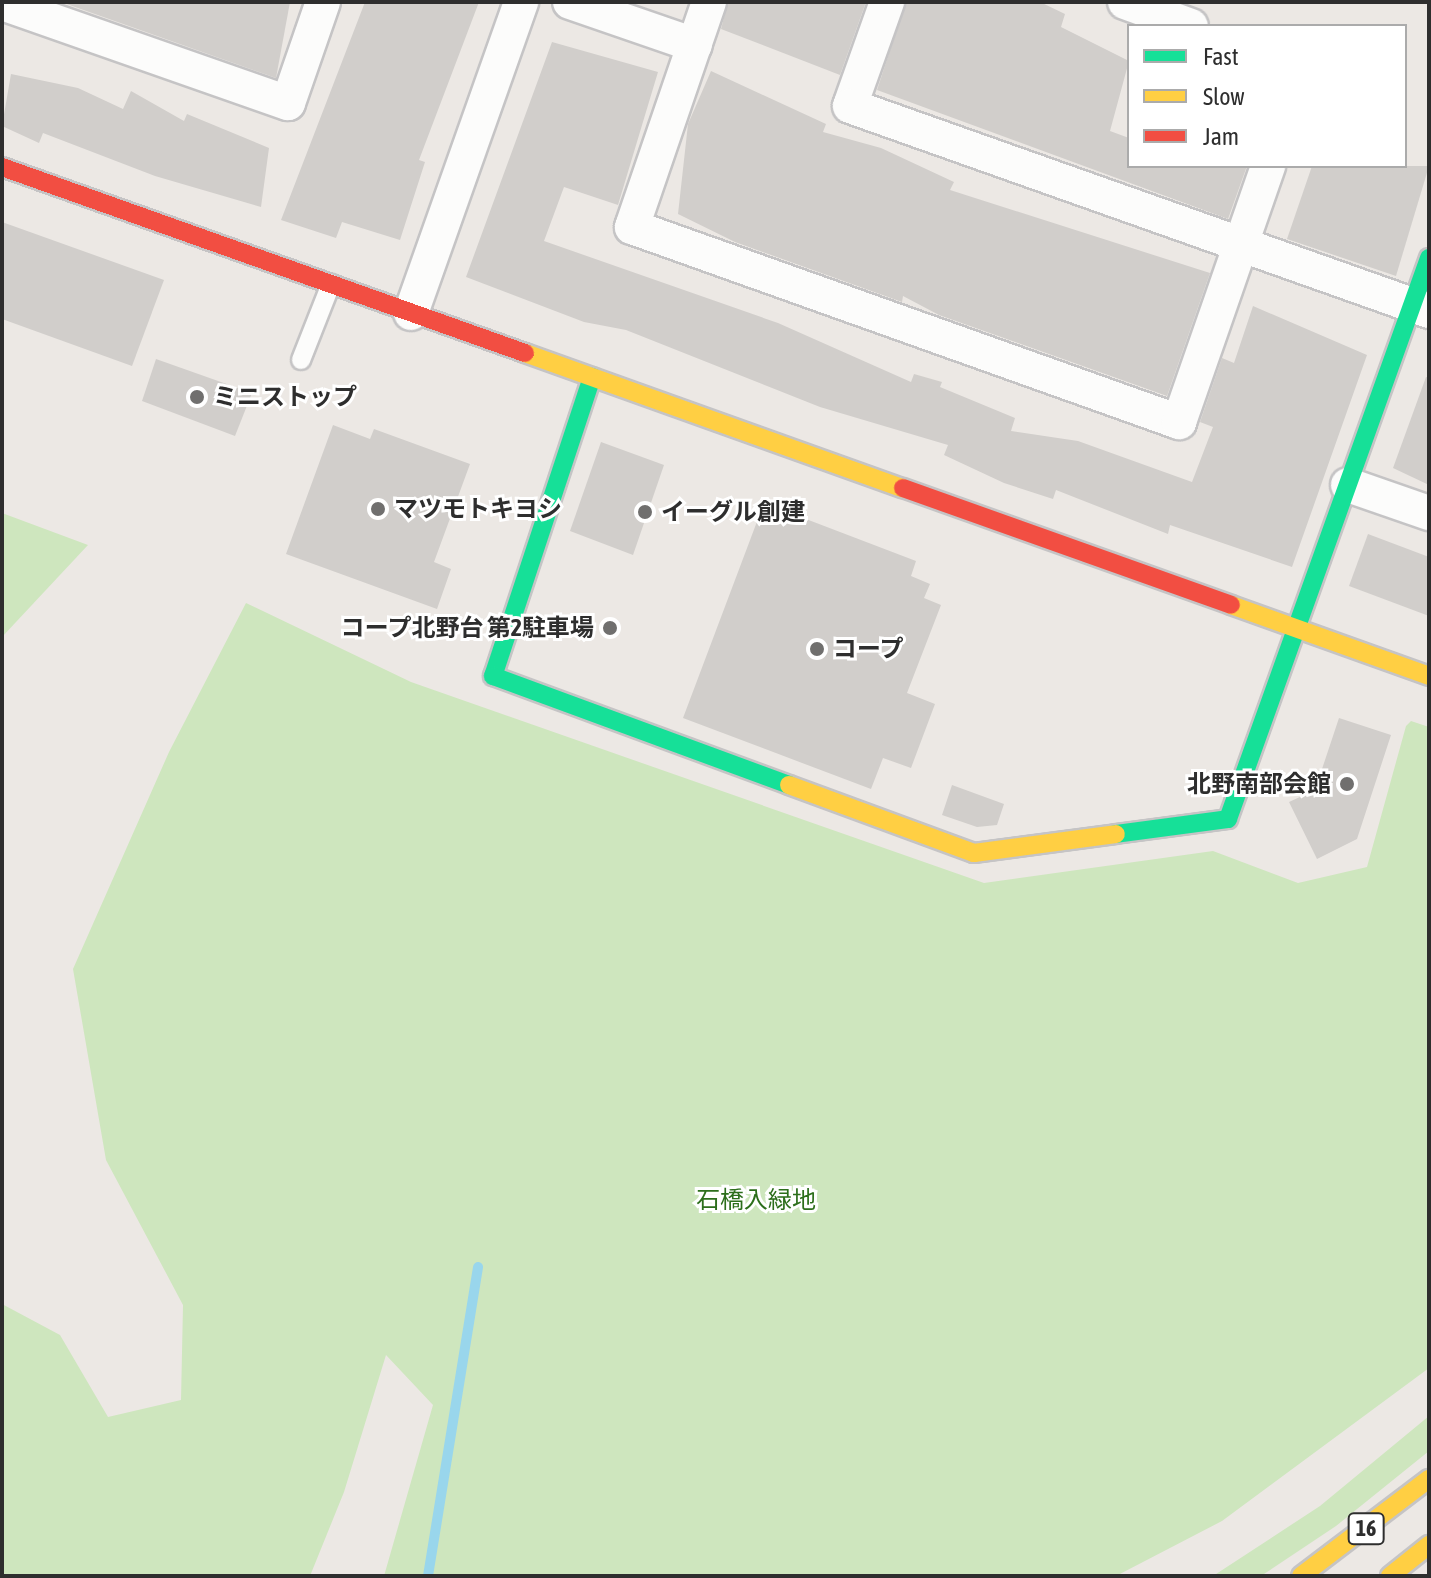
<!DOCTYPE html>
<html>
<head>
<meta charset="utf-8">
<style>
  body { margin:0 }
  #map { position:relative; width:1431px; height:1578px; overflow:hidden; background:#ece8e4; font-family:"Asap Condensed","Noto Sans JP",sans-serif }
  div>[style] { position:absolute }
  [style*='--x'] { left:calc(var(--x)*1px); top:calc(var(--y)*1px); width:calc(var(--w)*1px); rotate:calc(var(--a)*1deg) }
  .green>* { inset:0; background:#cee6be }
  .stream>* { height:10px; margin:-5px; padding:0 5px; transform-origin:5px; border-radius:5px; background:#99d6ec }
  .building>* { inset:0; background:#d1cecb }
  .roads { filter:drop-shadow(2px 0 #c5c4c5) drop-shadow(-2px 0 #c5c4c5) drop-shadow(0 2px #c5c4c5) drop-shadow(0 -2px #c5c4c5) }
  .lane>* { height:18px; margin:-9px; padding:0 9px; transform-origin:9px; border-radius:9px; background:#fcfcfb }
  .street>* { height:34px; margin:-17px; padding:0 17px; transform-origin:17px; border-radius:17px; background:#fcfcfb }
  .fast>* { height:18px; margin:-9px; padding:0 9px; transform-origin:9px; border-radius:9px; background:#16e098 }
  .slow>* { height:18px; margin:-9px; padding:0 9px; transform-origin:9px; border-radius:9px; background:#ffcf43 }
  .jam>* { height:18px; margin:-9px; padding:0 9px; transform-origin:9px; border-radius:9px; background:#f24e42 }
  .dots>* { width:22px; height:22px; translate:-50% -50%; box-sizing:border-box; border:4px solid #fff; border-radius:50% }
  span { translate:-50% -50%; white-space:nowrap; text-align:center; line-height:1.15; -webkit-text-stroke:6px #fff; paint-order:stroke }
  .shield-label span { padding:2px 6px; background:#fff; border:2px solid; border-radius:6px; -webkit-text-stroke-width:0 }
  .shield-label { font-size:22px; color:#2e2e2e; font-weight:700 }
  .poi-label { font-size:24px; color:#2e2e2e; font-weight:700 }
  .left { translate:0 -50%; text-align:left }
  .right { translate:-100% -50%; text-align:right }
  .park-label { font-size:24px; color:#2c6e1b }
  .frame { position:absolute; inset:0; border:4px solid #2e2e2e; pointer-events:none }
  .legend { position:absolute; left:1127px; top:24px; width:280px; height:144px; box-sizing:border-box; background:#fff; border:2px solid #ababab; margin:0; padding:10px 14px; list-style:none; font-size:24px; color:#2e2e2e }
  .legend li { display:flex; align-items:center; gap:16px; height:40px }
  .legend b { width:40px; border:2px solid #ababab }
</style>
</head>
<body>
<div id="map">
  <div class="green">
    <div style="clip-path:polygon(2px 513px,88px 545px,2px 637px)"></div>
    <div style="clip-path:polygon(246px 603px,411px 682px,984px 883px,1213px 851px,1298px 883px,1367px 867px,1406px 726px,1411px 721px,1429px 727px,1429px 1368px,1222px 1521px,1116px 1576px,384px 1576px,433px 1405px,386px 1355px,344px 1492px,310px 1576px,2px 1576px,2px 1304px,60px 1335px,108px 1417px,181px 1400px,183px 1305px,106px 1160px,73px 969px,169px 752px)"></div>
    <div style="clip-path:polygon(1429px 1416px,1429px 1451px,1336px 1526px,1261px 1576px,1213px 1576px,1320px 1506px)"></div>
  </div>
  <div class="stream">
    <div style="--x:428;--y:1576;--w:313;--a:-80.8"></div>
  </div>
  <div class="building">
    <div style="clip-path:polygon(61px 2px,290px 2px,276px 78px)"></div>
    <div style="clip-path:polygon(365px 2px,479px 2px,419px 160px,425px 162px,400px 240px,342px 222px,336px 238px,281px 220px)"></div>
    <div style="clip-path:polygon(728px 2px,866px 2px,840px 75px,721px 29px)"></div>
    <div style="clip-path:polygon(906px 2px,1040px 2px,1065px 14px,1061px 27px,1129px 61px,1110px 131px,1129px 138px,1129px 166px,1247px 166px,1228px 219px,877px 90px)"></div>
    <div style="clip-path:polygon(552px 42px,658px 72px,618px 205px,564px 187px,544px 241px,778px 323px,911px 382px,914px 374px,942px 382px,940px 387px,1015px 418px,1011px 431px,1078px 441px,1192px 482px,1213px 427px,1200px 422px,1222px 358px,1234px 363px,1253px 306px,1367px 355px,1292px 567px,1170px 525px,1168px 534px,1056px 490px,1053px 499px,1004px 483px,944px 455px,948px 445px,820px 407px,626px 330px,584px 322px,466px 277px)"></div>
    <div style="clip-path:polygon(711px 71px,826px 124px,823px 132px,881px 148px,954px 182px,950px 190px,1210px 273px,1167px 396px,939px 315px,903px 296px,902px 302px,735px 242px,678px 214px,688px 124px)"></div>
    <div style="clip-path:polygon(11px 74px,78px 88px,123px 109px,131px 91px,184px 121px,187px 114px,269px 148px,261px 207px,155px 176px,43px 133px,39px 143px,2px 126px)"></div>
    <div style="clip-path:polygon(1312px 166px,1429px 166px,1396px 276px,1287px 239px)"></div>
    <div style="clip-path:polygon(2px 222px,164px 280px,132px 366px,2px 319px)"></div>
    <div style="clip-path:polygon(156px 359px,252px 393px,235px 436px,142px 401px)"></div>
    <div style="clip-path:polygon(1426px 377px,1429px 378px,1429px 485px,1393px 468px)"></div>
    <div style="clip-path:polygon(333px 425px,370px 439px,374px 429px,470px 464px,434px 562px,451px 569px,437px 609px,286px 554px)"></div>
    <div style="clip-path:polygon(601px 442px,664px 465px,633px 555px,570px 531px)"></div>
    <div style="clip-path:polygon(764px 503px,916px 561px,911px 576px,930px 584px,924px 598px,941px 605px,907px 693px,935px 704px,911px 768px,883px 758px,871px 789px,683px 718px)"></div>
    <div style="clip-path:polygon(1368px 534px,1429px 557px,1429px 616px,1349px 586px)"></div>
    <div style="clip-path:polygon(1339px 718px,1391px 735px,1357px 839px,1317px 859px,1289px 802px,1315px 790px)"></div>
    <div style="clip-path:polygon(952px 785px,1004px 804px,997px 825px,977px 827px,942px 815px)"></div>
  </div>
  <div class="roads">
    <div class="lane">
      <div style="--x:301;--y:360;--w:82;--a:-68.5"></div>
    </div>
    <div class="street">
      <div style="--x:570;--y:2;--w:132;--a:19"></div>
      <div style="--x:709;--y:2;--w:238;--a:108.9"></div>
      <div style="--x:632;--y:227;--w:581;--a:19.62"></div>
      <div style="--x:1179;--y:422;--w:271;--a:-70.8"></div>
      <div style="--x:887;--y:2;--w:110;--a:109.6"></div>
      <div style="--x:850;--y:106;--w:614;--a:19.5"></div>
      <div style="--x:1125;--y:2;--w:70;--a:20"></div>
      <div style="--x:2;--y:3;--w:303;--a:19.3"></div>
      <div style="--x:288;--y:103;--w:107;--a:-70.9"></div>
      <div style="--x:411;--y:313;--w:330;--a:-70.5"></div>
      <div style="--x:1348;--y:485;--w:86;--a:19.1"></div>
    </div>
    <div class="fast">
      <div style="--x:592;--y:377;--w:315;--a:108.3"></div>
      <div style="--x:493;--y:676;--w:315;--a:20.2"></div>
      <div style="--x:1116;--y:834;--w:113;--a:-7.6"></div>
      <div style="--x:1228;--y:819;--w:596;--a:-70.29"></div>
    </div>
    <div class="slow">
      <div style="--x:525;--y:353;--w:401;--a:19.7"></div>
      <div style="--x:1231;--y:605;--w:210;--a:19.7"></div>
      <div style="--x:789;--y:785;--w:197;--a:20.2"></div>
      <div style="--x:974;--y:853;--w:143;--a:-7.6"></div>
      <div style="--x:1301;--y:1576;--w:161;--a:-37.2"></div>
      <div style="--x:1390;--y:1576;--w:50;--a:-38.5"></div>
    </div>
    <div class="jam">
      <div style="--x:2;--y:167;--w:555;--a:19.58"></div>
      <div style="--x:903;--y:488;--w:348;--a:19.6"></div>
    </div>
  </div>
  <div class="dots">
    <div style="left:197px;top:397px;background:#706f6e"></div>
    <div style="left:378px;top:509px;background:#706f6e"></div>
    <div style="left:645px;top:512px;background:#706f6e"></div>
    <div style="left:610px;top:628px;background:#706f6e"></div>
    <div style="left:817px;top:649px;background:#706f6e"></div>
    <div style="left:1347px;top:784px;background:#706f6e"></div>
  </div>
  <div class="shield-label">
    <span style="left:1366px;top:1529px">16</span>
  </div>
  <div class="poi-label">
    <span class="left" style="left:213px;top:397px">ミニストップ</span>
    <span class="left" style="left:394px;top:509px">マツモトキヨシ</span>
    <span class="left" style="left:661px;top:512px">イーグル創建</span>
    <span class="right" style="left:594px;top:628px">コープ北野台 第2駐車場</span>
    <span class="left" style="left:833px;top:649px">コープ</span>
    <span class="right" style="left:1331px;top:784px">北野南部会館</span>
  </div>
  <div class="park-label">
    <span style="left:756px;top:1200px">石橋入緑地</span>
  </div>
  <div class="frame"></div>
  <ul class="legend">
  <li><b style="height:10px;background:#16e098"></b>Fast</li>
  <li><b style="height:10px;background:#ffcf43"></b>Slow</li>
  <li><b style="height:10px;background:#f24e42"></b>Jam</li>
  </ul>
</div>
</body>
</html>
